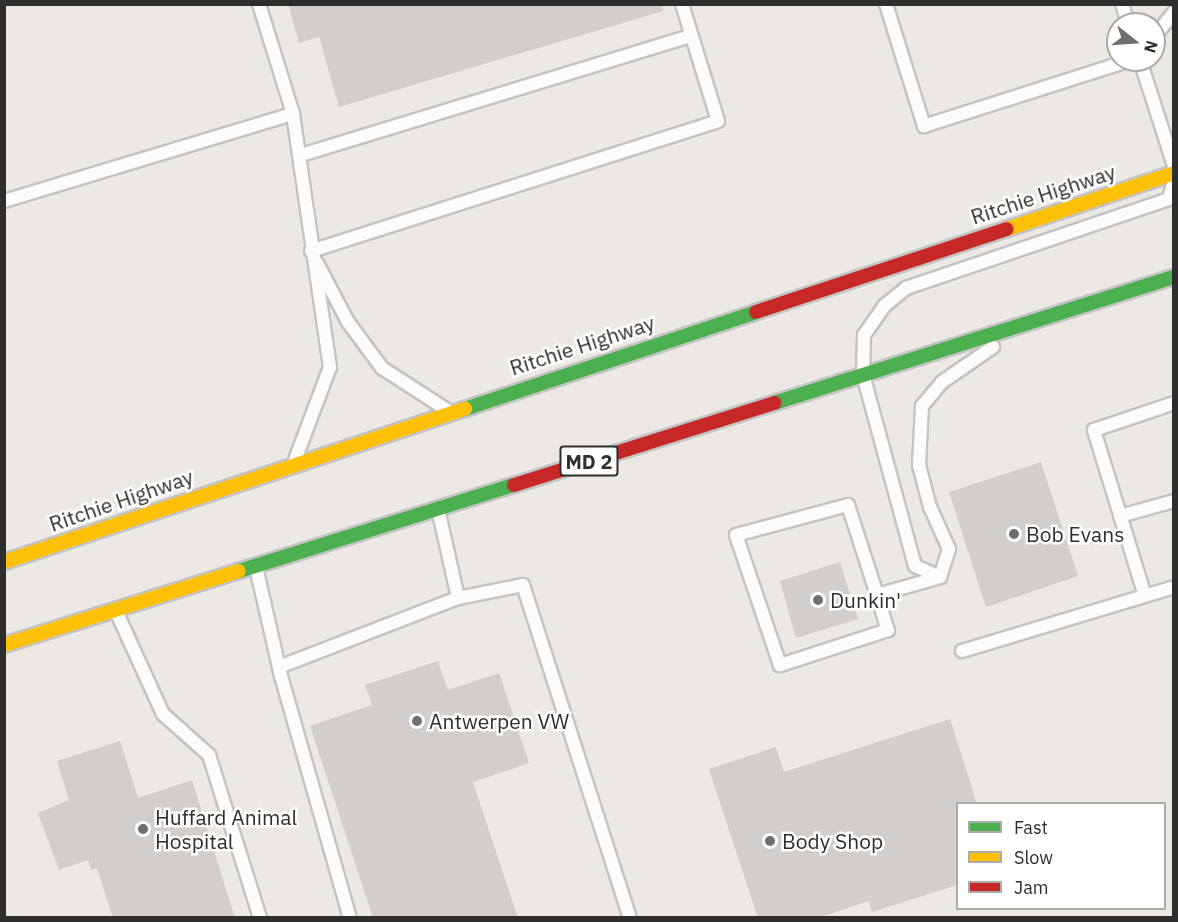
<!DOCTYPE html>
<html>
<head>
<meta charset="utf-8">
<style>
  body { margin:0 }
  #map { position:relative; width:1178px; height:922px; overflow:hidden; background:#ece8e4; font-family:"IBM Plex Sans",sans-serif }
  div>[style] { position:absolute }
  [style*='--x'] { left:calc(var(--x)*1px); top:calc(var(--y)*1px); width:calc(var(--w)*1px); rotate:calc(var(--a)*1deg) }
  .building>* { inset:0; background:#d1cecb }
  .roads { filter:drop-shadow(2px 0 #c5c4c5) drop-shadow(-2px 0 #c5c4c5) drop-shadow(0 2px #c5c4c5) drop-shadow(0 -2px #c5c4c5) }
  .lane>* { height:12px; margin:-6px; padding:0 6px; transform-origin:6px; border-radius:6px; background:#fcfcfb }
  .fast>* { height:14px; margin:-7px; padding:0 7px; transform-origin:7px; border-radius:7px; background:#4caf50 }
  .slow>* { height:14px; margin:-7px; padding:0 7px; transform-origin:7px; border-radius:7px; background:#ffc107 }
  .jam>* { height:14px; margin:-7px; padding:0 7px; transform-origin:7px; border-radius:7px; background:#c62828 }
  .dots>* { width:16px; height:16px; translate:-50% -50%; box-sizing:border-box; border:3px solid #fff; border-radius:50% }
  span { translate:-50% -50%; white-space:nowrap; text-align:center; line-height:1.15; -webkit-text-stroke:5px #fff; paint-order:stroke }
  .shield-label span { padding:2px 4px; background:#fff; border:2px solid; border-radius:4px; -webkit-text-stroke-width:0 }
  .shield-label { font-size:20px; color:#2e2e2e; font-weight:700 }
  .street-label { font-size:21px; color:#2e2e2e }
  .poi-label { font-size:21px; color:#2e2e2e }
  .left { translate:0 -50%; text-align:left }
  .frame { position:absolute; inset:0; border:6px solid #2e2e2e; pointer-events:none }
  .legend { position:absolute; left:956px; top:802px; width:210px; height:108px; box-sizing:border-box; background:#fff; border:2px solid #ababab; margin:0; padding:8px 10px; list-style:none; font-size:18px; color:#2e2e2e }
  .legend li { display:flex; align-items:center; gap:12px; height:30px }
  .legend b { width:30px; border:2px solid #ababab }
  .north { position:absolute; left:1106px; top:12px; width:60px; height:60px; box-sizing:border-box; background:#fff; border:2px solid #ababab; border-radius:50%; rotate:107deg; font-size:16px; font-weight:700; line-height:24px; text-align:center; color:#2e2e2e }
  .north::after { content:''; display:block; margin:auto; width:21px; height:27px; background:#706f6e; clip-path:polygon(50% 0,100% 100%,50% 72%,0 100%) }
</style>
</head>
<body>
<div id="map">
  <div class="building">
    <div style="clip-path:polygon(288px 4px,662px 4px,663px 11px,339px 107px,319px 37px,299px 43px)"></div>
    <div style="clip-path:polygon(1041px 462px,1078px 576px,986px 607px,949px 492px)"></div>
    <div style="clip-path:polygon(840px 562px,858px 619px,796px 638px,780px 581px)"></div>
    <div style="clip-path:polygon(438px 661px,448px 690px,499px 673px,529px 763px,473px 782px,518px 918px,373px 918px,310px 726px,372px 705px,365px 685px)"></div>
    <div style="clip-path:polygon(950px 719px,977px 804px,957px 804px,957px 885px,872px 912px,869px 901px,818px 918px,758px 918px,709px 769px,776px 747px,784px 772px)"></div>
    <div style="clip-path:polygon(120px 741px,138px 798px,192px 780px,235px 918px,113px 918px,97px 868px,91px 870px,88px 860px,59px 870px,38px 813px,69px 800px,57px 761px)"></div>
  </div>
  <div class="roads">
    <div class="lane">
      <div style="--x:259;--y:4;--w:115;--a:72.8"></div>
      <div style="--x:293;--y:114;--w:256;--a:81.7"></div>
      <div style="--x:330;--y:367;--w:99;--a:110.6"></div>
      <div style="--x:886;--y:4;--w:128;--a:72.7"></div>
      <div style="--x:924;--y:126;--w:217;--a:-17.7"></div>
      <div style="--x:1122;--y:4;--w:21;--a:73"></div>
      <div style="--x:1154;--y:37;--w:32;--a:-51"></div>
      <div style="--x:1140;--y:60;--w:111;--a:72.2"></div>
      <div style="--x:301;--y:155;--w:408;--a:-17"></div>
      <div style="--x:4;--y:201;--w:302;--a:-16.8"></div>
      <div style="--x:311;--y:251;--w:427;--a:-17.7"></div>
      <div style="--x:718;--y:121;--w:122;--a:-107.1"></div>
      <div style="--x:317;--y:263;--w:67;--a:62.3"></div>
      <div style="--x:348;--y:322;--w:57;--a:53.5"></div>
      <div style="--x:382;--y:368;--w:77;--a:32.9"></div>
      <div style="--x:438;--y:509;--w:91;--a:77.3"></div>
      <div style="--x:458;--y:598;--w:66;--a:-11.3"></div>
      <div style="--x:523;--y:585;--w:350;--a:72.2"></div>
      <div style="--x:1120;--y:516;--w:56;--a:-15.5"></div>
      <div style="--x:256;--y:567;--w:112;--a:77.1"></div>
      <div style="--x:281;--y:676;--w:252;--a:74.1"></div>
      <div style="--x:940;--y:577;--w:27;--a:-156"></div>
      <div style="--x:915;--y:566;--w:198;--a:-105.2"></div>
      <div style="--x:863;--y:375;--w:40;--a:-88.6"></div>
      <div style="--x:864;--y:335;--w:35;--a:-55"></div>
      <div style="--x:884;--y:306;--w:28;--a:-39"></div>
      <div style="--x:906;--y:288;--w:278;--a:-18.7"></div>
      <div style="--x:1169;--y:199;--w:20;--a:-75"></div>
      <div style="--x:940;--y:577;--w:29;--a:-72"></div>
      <div style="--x:949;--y:549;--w:46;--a:-114.3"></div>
      <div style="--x:930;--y:507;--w:43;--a:-104.7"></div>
      <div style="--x:919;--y:465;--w:59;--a:-87.1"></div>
      <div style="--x:922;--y:406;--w:31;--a:-50"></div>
      <div style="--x:942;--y:382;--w:62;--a:-34.5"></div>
      <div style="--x:877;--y:595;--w:37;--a:73"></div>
      <div style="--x:888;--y:630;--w:114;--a:162"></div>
      <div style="--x:780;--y:665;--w:137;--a:-108.7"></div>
      <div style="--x:736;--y:535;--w:116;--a:-15"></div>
      <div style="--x:848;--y:505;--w:95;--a:72.1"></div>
      <div style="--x:877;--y:595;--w:66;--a:-15.9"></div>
      <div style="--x:1145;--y:596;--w:174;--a:-107.1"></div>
      <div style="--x:1094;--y:430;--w:84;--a:-18.6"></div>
      <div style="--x:116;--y:611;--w:113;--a:65.5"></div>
      <div style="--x:163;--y:714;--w:62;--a:41.7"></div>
      <div style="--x:209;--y:755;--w:171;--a:72.6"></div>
      <div style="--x:962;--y:651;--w:221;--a:-16.8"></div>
      <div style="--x:279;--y:667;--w:192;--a:-21.1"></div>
    </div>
    <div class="fast">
      <div style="--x:774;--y:403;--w:419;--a:-17.5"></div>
      <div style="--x:465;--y:409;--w:307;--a:-18.4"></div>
      <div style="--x:239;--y:571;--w:288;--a:-17.4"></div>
    </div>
    <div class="slow">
      <div style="--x:1007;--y:229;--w:176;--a:-18.5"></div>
      <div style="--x:4;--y:562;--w:486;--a:-18.4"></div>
      <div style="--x:4;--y:645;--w:246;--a:-17.5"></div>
    </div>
    <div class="jam">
      <div style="--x:756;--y:312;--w:264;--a:-18.3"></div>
      <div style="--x:514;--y:485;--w:273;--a:-17.5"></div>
    </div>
  </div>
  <div class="dots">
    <div style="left:1014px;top:534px;background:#706f6e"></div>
    <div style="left:818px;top:600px;background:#706f6e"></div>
    <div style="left:417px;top:721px;background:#706f6e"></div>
    <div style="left:143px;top:829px;background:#706f6e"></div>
    <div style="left:770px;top:841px;background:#706f6e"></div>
  </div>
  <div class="shield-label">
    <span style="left:589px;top:461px">MD 2</span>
  </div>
  <div class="street-label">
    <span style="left:1043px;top:194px;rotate:-18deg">Ritchie Highway</span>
    <span style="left:582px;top:345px;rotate:-18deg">Ritchie Highway</span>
    <span style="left:121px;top:500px;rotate:-19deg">Ritchie Highway</span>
  </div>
  <div class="poi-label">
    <span class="left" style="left:1026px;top:534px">Bob Evans</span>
    <span class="left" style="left:830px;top:600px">Dunkin'</span>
    <span class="left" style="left:429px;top:721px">Antwerpen VW</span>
    <span class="left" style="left:155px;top:829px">Huffard Animal<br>Hospital</span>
    <span class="left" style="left:782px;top:841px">Body Shop</span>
  </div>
  <div class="frame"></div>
  <ul class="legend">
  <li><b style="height:8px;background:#4caf50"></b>Fast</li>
  <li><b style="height:8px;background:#ffc107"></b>Slow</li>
  <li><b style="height:8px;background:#c62828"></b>Jam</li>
  </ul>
  <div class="north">N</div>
</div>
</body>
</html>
